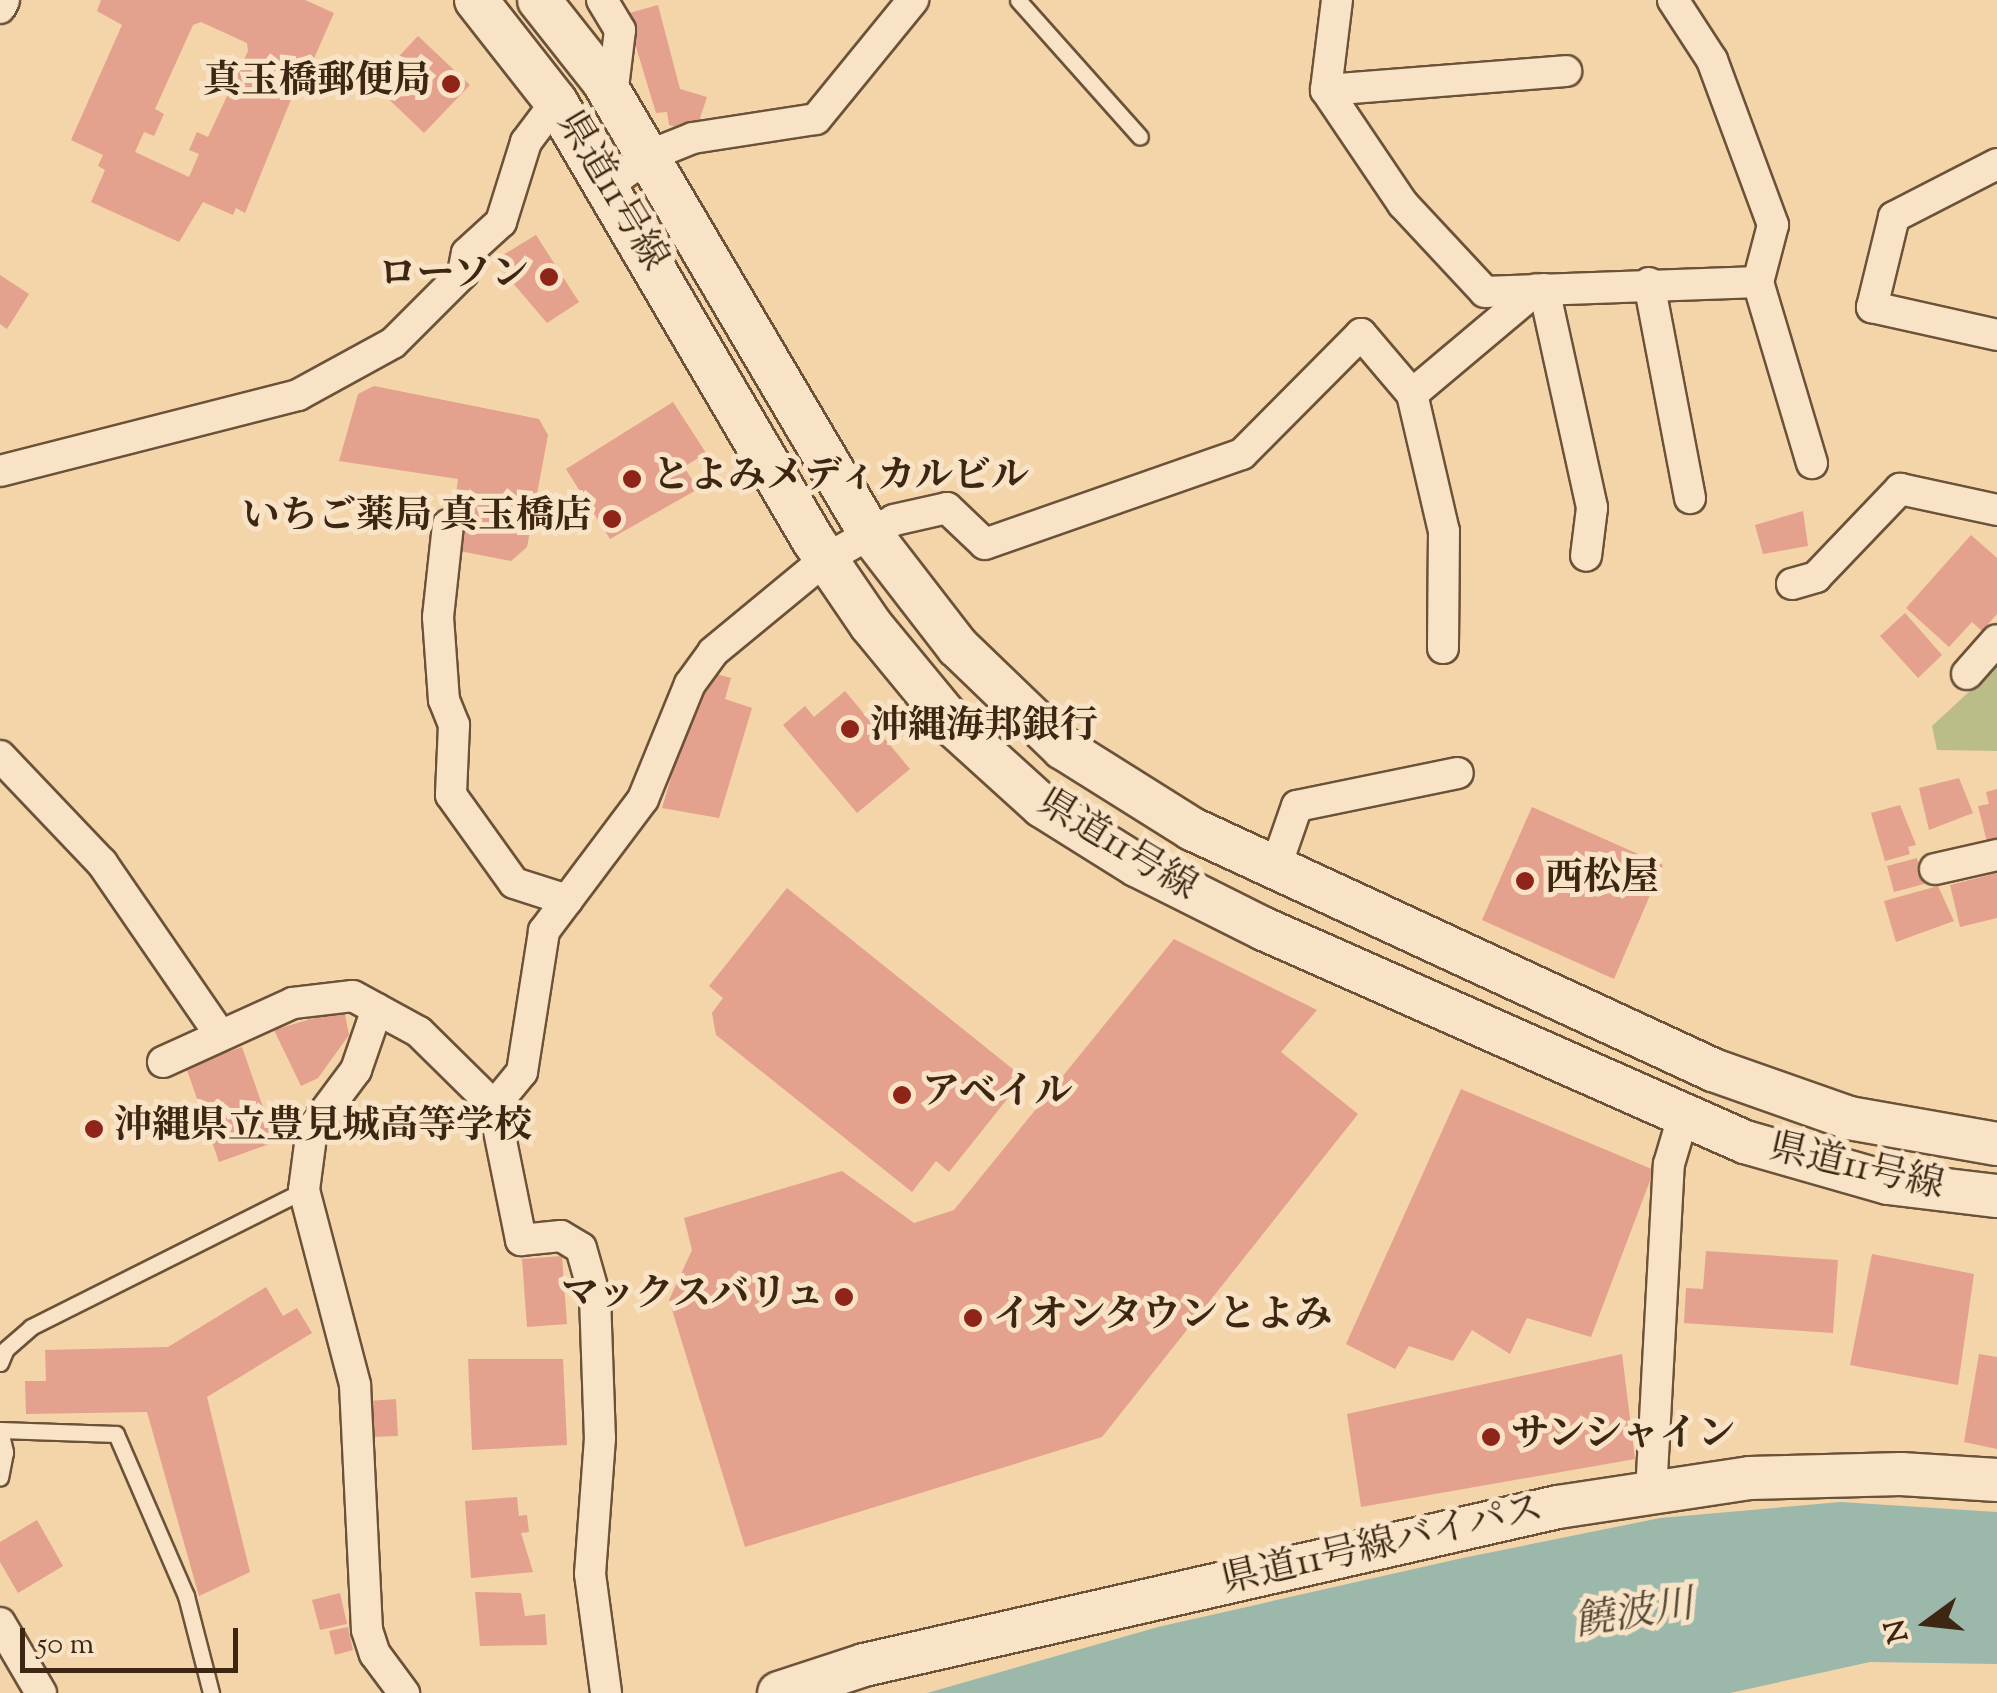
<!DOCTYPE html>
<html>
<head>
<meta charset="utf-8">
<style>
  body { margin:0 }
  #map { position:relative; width:1997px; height:1693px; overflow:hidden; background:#f4d4a9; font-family:"Sorts Mill Goudy","Noto Serif JP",serif }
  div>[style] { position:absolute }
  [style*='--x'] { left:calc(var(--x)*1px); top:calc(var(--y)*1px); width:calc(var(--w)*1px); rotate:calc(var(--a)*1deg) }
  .green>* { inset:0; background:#bbbd89 }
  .water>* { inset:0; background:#9cb8ab }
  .building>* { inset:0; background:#e4a18d }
  .roads { filter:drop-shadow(2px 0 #6b5238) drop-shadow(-2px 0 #6b5238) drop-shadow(0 2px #6b5238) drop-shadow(0 -2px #6b5238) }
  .lane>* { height:15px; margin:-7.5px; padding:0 7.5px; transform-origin:7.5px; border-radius:7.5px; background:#f8e3c7 }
  .street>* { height:30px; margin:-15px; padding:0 15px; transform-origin:15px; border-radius:15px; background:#f8e3c7 }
  .secondary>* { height:42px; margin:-21px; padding:0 21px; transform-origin:21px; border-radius:21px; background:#f8e3c7 }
  .dots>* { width:28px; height:28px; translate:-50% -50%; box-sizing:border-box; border:5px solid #f8e3c7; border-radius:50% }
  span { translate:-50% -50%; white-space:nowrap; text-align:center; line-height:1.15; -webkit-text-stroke:10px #f8e3c7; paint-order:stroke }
  .poi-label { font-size:38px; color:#3d2612; font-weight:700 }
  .right { translate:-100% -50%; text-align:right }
  .left { translate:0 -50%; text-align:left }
  .street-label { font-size:38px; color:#3d2612 }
  .water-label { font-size:40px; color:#554a38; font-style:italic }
  .north { position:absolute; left:1877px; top:1573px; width:100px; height:100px; -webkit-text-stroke:8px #f8e3c7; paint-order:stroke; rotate:255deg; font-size:28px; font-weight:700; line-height:40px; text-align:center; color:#3d2612 }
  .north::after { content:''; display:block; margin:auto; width:35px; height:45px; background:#3d2612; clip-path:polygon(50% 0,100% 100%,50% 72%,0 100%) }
  .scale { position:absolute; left:20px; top:1628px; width:218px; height:45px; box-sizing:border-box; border:5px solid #3d2612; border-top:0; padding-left:12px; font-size:30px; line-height:35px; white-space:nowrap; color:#3d2612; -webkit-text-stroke:8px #f8e3c7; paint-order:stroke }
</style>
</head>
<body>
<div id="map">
  <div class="green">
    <div style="clip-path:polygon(1997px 666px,1997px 751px,1937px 750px,1932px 726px)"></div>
  </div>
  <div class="water">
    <div style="clip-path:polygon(1841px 1502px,1997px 1512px,1997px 1664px,1870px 1662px,1730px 1693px,927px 1693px,1158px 1627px,1458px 1559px,1660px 1518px)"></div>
  </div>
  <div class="building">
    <div style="clip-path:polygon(evenodd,101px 0,305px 0,334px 13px,308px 72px,303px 70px,245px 213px,236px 208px,233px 215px,203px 202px,179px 242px,91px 202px,105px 170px,98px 166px,103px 155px,71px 140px,122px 25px,97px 11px,101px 0,201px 22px,247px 43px,248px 51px,208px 137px,197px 132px,189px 150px,199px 154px,189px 177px,135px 152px,144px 132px,154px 136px,164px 114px,155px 109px,193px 25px,201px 22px)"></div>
    <div style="clip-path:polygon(658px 5px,680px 89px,707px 97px,695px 133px,669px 125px,667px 112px,656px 113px,626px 14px)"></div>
    <div style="clip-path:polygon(418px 36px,470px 85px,424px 133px,373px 84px)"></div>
    <div style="clip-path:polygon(536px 235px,579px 302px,547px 323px,501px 269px,503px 255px)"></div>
    <div style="clip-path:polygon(0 275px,29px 294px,7px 329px,0 324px)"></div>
    <div style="clip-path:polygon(374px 386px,539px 419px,548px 435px,527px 547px,511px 561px,449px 549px,458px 479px,339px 461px,358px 394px)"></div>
    <div style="clip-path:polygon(673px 402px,706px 453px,684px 467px,698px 489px,610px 539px,566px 469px)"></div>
    <div style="clip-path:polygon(1803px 511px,1808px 546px,1763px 554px,1755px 525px)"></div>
    <div style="clip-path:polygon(1971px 535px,1997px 558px,1997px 614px,1982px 631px,1972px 622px,1949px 647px,1906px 608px)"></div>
    <div style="clip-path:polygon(1905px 613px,1942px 655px,1918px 678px,1880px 636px)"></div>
    <div style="clip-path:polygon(703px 670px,731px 678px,725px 699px,752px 708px,719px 818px,662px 808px)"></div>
    <div style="clip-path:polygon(845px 691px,910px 769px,857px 813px,783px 725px,805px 706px,814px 717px)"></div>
    <div style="clip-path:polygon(1959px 778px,1973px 813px,1929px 830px,1919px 788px)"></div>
    <div style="clip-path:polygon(1997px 789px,1997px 840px,1987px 842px,1978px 806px,1989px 804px,1986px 792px)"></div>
    <div style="clip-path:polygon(1900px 805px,1916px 845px,1908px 847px,1910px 854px,1885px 861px,1871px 813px)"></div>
    <div style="clip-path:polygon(1532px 807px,1663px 865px,1614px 979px,1482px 920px)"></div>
    <div style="clip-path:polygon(1917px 858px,1924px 884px,1894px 892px,1887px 866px)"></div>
    <div style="clip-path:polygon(1997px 873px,1997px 918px,1960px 927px,1950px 885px)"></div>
    <div style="clip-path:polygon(1938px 886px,1954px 921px,1896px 942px,1884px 901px)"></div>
    <div style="clip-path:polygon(787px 888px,1024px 1078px,949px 1172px,936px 1161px,912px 1192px,716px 1035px,712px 1013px,723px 998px,709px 986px)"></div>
    <div style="clip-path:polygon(1174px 939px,1317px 1010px,1281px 1052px,1358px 1114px,1102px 1437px,745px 1547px,669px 1300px,692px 1250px,684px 1218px,842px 1171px,914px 1223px,954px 1210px)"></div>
    <div style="clip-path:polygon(344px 1009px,349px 1035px,318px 1078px,301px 1086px,274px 1030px)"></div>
    <div style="clip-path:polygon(242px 1047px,275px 1142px,219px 1162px,186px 1067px)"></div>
    <div style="clip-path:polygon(1461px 1089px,1654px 1170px,1591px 1337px,1527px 1318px,1510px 1354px,1472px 1330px,1453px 1361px,1409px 1346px,1395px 1369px,1346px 1344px)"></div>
    <div style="clip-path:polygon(1706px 1251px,1838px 1260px,1833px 1333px,1684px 1323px,1686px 1288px,1703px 1289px)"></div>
    <div style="clip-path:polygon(1872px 1254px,1974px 1274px,1958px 1385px,1850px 1365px)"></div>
    <div style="clip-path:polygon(562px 1256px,567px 1324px,527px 1327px,522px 1259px)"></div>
    <div style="clip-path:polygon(266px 1287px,283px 1316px,297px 1308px,312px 1333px,207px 1397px,250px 1572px,199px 1596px,147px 1412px,26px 1414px,25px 1381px,46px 1381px,45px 1350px,168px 1347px)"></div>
    <div style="clip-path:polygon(1622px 1354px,1635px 1459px,1361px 1507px,1347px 1414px)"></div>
    <div style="clip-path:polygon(1979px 1354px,1997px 1357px,1997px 1449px,1964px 1442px)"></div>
    <div style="clip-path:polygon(468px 1359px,563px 1359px,567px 1445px,472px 1450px)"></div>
    <div style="clip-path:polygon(396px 1399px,398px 1436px,370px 1437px,368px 1401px)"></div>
    <div style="clip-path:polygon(517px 1497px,519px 1516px,527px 1515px,529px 1532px,521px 1533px,533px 1572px,471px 1578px,465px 1501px)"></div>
    <div style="clip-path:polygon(37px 1520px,63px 1566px,18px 1593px,0 1562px,0 1542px)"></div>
    <div style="clip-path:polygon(475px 1592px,521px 1593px,525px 1616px,545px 1614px,547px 1645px,480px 1646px)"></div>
    <div style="clip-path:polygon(340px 1593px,347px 1624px,320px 1630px,312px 1600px)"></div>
    <div style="clip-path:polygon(348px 1627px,353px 1650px,335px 1655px,329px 1631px)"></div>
  </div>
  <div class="roads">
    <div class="lane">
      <div style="--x:1018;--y:0;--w:183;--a:48.3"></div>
      <div style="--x:0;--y:1363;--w:15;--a:-67"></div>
      <div style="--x:6;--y:1349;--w:33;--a:-41"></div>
      <div style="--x:31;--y:1327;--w:305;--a:-26.6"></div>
      <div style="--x:0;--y:1430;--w:116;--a:2"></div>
      <div style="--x:116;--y:1434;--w:176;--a:66.6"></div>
      <div style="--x:186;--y:1596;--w:100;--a:75.5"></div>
      <div style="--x:0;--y:1430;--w:23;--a:77"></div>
      <div style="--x:5;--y:1452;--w:26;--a:101"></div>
    </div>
    <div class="street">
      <div style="--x:602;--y:0;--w:35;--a:59"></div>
      <div style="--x:620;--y:30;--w:66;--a:96.9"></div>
      <div style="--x:1337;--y:0;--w:91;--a:97"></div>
      <div style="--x:1326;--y:90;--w:138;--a:56"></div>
      <div style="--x:1403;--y:204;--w:120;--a:47"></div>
      <div style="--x:1485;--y:292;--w:273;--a:-2.1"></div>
      <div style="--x:1673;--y:0;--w:72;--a:57"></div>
      <div style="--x:1712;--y:60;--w:176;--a:69.7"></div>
      <div style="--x:1773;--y:225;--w:59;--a:104.7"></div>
      <div style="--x:1758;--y:282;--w:189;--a:73.4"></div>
      <div style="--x:0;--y:8;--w:9;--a:-63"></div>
      <div style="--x:1326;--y:90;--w:241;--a:-4.5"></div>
      <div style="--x:1997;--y:164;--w:116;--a:152.8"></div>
      <div style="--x:1894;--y:217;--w:93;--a:103.7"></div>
      <div style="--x:1872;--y:307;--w:128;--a:12.6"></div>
      <div style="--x:608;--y:185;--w:49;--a:-35.9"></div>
      <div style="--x:648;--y:156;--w:48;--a:-21.8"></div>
      <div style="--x:693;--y:138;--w:124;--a:-8.8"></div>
      <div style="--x:816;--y:119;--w:154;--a:-50.8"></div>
      <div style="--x:1649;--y:283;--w:219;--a:79.2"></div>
      <div style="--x:1544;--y:289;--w:224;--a:77.6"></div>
      <div style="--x:1592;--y:508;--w:48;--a:97.1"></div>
      <div style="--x:1412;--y:394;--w:163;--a:-40"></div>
      <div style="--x:0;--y:471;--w:308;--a:-14.3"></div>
      <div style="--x:298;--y:395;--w:108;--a:-28.7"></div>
      <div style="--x:393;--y:343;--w:99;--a:-45"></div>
      <div style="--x:463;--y:273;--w:20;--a:-79"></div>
      <div style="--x:467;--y:253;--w:46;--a:-42.4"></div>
      <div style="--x:501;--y:222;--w:84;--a:-72.6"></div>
      <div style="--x:526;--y:142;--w:50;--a:-53.1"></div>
      <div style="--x:448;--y:525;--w:93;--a:96.2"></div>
      <div style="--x:438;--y:617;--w:83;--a:85.9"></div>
      <div style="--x:444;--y:700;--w:27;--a:68"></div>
      <div style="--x:454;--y:725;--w:70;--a:92.5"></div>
      <div style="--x:451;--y:795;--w:108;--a:54.4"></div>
      <div style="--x:514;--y:883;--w:56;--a:17.8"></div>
      <div style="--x:1792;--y:584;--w:25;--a:-16"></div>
      <div style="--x:1816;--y:577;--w:122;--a:-46.3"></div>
      <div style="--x:1900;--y:489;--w:99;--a:12.2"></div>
      <div style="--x:1967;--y:674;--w:45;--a:-48.6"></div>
      <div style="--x:0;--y:756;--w:148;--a:46.4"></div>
      <div style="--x:102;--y:863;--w:209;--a:55.5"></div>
      <div style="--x:1275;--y:869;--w:67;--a:-70.8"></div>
      <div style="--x:1297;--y:806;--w:164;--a:-11.6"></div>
      <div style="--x:1935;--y:869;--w:64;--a:-12.7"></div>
      <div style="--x:377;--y:1009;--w:65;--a:109"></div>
      <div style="--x:356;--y:1070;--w:74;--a:126.7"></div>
      <div style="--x:312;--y:1129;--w:62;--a:97.5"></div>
      <div style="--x:304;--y:1190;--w:202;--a:75.3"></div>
      <div style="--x:355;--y:1385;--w:245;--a:87.2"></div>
      <div style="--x:367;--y:1630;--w:25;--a:72"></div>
      <div style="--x:375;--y:1654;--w:49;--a:53.4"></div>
      <div style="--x:163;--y:1062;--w:143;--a:-24.4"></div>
      <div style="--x:293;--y:1003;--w:60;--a:-6.7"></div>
      <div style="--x:353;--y:996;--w:75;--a:28.6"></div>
      <div style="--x:419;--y:1032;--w:105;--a:44.6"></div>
      <div style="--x:494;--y:1106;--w:44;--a:-50.5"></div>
      <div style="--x:522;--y:1072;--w:143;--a:-81.1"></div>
      <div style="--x:544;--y:931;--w:165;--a:-53.1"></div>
      <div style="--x:643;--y:799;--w:124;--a:-67.8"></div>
      <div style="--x:690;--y:684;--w:39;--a:-54"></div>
      <div style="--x:713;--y:652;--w:146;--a:-39.5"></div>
      <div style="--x:826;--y:559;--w:78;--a:-29.8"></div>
      <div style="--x:894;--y:520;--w:54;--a:-12.8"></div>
      <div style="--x:947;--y:508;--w:52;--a:43.5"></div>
      <div style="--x:985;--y:544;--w:272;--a:-19.3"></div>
      <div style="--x:1242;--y:454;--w:169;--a:-45.2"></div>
      <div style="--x:1361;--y:334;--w:79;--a:49.6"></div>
      <div style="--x:1412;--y:394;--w:141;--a:76.9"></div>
      <div style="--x:1444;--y:531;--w:117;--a:90.5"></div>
      <div style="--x:494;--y:1106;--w:137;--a:78.6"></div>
      <div style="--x:521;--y:1240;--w:40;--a:-5.7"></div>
      <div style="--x:561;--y:1236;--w:23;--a:31"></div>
      <div style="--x:581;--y:1248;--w:51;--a:74.1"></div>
      <div style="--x:595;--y:1297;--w:141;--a:88"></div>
      <div style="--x:600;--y:1438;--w:136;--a:94.2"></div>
      <div style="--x:590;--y:1574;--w:120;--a:82.3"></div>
      <div style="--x:1651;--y:1493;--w:329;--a:-86.9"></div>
      <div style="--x:1669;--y:1164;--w:49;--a:-73.4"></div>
      <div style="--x:0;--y:1623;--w:81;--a:59.6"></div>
    </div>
    <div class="secondary">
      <div style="--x:476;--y:0;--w:130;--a:51.9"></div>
      <div style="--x:556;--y:102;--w:508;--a:59.6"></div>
      <div style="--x:813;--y:540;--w:103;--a:55.7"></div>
      <div style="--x:871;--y:625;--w:132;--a:50.5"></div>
      <div style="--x:955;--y:727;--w:118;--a:42.2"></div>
      <div style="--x:1042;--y:806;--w:113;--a:32"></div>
      <div style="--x:1138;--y:866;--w:141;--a:26.6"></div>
      <div style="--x:1264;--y:929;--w:526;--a:23.89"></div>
      <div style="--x:1745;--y:1142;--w:149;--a:16"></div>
      <div style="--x:1888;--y:1183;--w:110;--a:6.8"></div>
      <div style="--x:539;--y:0;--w:103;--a:51.7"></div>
      <div style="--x:603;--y:81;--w:524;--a:59.47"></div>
      <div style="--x:869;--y:532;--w:145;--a:52.3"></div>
      <div style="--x:958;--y:647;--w:146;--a:43.9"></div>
      <div style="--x:1063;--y:748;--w:152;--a:32.1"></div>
      <div style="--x:1192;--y:829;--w:574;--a:24.82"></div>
      <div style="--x:1713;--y:1070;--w:144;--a:19.4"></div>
      <div style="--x:1849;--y:1118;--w:150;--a:10"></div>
      <div style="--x:779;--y:1693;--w:89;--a:-18.2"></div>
      <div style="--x:864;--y:1665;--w:712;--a:-12.83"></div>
      <div style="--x:1558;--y:1507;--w:194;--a:-8.6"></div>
      <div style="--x:1750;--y:1478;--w:151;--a:-1.5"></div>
      <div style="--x:1901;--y:1474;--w:96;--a:3.6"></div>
    </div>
  </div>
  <div class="dots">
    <div style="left:451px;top:84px;background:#8f2418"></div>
    <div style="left:549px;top:277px;background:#8f2418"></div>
    <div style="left:632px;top:479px;background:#8f2418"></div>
    <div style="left:612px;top:519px;background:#8f2418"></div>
    <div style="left:850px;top:729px;background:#8f2418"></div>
    <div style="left:1525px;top:881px;background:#8f2418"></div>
    <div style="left:902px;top:1095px;background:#8f2418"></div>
    <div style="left:94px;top:1129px;background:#8f2418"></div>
    <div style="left:844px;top:1297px;background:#8f2418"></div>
    <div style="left:973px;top:1318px;background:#8f2418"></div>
    <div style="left:1491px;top:1437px;background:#8f2418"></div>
  </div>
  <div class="poi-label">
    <span class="right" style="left:431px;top:84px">真玉橋郵便局</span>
    <span class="right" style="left:529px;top:277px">ローソン</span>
    <span class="left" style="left:652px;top:479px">とよみメディカルビル</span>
    <span class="right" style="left:592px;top:519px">いちご薬局 真玉橋店</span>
    <span class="left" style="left:870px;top:729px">沖縄海邦銀行</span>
    <span class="left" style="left:1545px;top:881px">西松屋</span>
    <span class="left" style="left:922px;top:1095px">アベイル</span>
    <span class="left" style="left:114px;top:1129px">沖縄県立豊見城高等学校</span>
    <span class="right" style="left:824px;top:1297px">マックスバリュ</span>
    <span class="left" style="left:993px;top:1318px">イオンタウンとよみ</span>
    <span class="left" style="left:1511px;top:1437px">サンシャイン</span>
  </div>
  <div class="street-label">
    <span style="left:610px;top:192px;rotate:59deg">県道11号線</span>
    <span style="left:1116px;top:847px;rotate:31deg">県道11号線</span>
    <span style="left:1856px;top:1169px;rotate:13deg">県道11号線</span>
    <span style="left:1383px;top:1547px;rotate:-13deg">県道11号線バイパス</span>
  </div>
  <div class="water-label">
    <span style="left:1634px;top:1616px;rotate:-9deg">饒波川</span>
  </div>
  <div class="north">N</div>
  <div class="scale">50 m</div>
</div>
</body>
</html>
